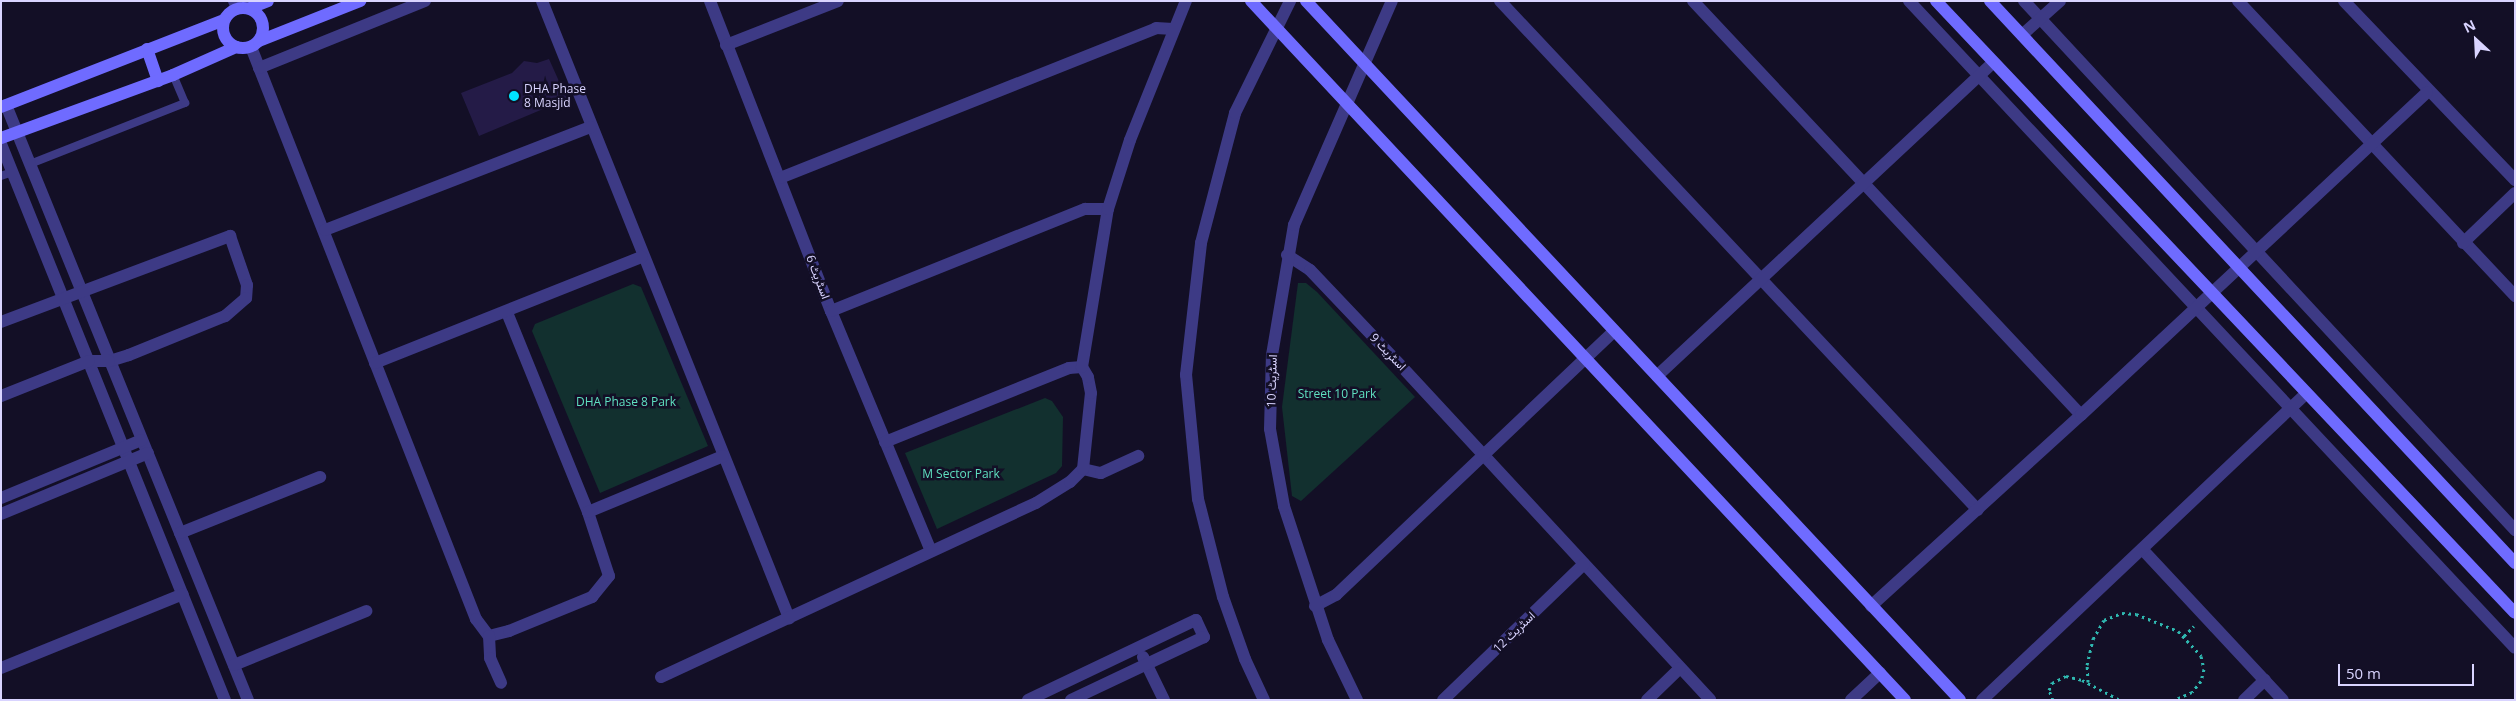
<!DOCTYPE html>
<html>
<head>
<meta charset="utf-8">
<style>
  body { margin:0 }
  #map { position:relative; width:2516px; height:701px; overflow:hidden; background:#130f26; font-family:"Open Sans",Vazirmatn,sans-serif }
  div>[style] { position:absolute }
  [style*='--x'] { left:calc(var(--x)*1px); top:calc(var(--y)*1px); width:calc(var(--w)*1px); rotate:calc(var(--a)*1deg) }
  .green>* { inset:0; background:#12302f }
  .building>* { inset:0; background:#241b47 }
  .path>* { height:3px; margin-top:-1.5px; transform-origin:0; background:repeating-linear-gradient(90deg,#2fb8b0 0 2.5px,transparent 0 6.5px) }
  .lane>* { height:8px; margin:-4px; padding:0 4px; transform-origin:4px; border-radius:4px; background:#3d3a85 }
  .street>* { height:12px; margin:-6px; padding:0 6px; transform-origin:6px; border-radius:6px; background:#3d3a85 }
  .secondary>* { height:12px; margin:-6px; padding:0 6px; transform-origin:6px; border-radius:6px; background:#6f6bff }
  .secondary>.ring { margin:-6px; padding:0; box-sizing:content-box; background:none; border:12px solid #6f6bff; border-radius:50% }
  .dots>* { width:14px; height:14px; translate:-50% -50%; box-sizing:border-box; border:2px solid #130f26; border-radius:50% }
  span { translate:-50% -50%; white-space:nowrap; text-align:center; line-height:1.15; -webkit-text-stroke:5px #130f26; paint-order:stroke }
  .poi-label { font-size:12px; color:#d9d4ff }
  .left { translate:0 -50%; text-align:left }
  .street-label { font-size:12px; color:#d9d4ff }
  .park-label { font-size:12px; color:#5fe0c0 }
  .frame { position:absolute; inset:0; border:2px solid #d9d4ff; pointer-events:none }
  .north { position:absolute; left:2451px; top:15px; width:50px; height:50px; -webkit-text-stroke:4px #130f26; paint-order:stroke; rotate:335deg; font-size:14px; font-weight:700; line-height:20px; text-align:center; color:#d9d4ff }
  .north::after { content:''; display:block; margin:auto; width:18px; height:22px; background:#d9d4ff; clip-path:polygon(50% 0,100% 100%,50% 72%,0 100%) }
  .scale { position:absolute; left:2338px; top:664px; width:136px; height:22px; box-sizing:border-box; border:2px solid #d9d4ff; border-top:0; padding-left:6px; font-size:15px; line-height:18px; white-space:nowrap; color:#d9d4ff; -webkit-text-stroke:4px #130f26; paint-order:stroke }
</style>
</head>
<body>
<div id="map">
  <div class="green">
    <div style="clip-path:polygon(1298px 283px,1306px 283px,1317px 292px,1415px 397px,1301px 501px,1292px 496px,1282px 407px)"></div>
    <div style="clip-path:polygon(633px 284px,641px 287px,708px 446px,600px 493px,532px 331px,535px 324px)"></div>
    <div style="clip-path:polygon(1045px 398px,1052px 401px,1063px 417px,1062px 466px,1056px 473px,937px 529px,905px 453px)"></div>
  </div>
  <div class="building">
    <div style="clip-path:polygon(549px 59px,567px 99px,479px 136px,461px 93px,512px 73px,524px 61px,537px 63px)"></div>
  </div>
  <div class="path">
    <div style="--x:2184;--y:636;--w:14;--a:-45"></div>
    <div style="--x:2088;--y:682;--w:17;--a:-93"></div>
    <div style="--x:2087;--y:665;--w:27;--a:-77"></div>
    <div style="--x:2093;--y:639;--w:22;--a:-60"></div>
    <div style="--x:2104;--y:620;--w:19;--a:-21"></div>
    <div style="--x:2122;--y:613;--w:14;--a:4"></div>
    <div style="--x:2136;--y:614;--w:45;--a:22"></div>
    <div style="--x:2178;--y:631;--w:34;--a:47"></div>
    <div style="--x:2201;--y:656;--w:13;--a:77"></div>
    <div style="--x:2204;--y:669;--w:12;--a:104"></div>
    <div style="--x:2201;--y:681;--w:14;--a:129"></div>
    <div style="--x:2192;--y:692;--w:20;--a:156"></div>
    <div style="--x:2053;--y:700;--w:11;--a:-112"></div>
    <div style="--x:2049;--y:690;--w:8;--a:-67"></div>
    <div style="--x:2052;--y:683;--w:16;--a:-27"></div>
    <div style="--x:2066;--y:676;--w:16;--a:14"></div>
    <div style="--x:2082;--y:680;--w:43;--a:27.8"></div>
  </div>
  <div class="lane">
    <div style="--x:30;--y:164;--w:167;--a:-21.5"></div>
    <div style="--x:185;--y:103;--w:30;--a:-113"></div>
    <div style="--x:1;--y:176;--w:12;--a:-20"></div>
  </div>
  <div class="street">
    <div style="--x:234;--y:1;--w:8;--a:67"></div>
    <div style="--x:542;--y:1;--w:665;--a:68.18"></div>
    <div style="--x:710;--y:1;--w:333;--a:68.7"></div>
    <div style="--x:831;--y:311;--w:260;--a:67.4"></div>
    <div style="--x:1500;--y:1;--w:698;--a:46.8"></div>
    <div style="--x:1693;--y:1;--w:567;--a:46.86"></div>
    <div style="--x:1909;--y:1;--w:886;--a:46.87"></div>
    <div style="--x:2024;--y:1;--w:722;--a:47.13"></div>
    <div style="--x:2238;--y:1;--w:405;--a:46.8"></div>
    <div style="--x:2344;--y:1;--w:248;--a:46.3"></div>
    <div style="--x:2022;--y:35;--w:51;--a:-41.8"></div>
    <div style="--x:726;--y:45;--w:120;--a:-21.4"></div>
    <div style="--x:251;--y:47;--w:615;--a:68.53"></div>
    <div style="--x:476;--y:619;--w:21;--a:53"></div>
    <div style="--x:489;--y:636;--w:21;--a:-14"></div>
    <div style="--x:509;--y:631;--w:90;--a:-22.3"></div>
    <div style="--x:592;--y:597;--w:27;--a:-51"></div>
    <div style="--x:609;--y:576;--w:67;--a:-108.2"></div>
    <div style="--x:588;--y:512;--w:215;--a:-112.1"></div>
    <div style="--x:259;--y:68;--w:179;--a:-22"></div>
    <div style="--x:6;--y:105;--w:642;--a:67.87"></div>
    <div style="--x:1;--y:144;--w:599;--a:68.06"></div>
    <div style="--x:780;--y:178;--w:405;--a:-21.7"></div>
    <div style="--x:1156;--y:28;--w:17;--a:3"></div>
    <div style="--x:325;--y:230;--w:285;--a:-21.2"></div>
    <div style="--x:2463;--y:243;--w:72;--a:-43.9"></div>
    <div style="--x:1287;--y:255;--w:27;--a:33"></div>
    <div style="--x:1310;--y:270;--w:135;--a:46.5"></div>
    <div style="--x:1403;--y:368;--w:452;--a:47.2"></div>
    <div style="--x:831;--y:311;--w:274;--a:-21.9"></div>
    <div style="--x:1085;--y:209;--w:23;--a:0"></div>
    <div style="--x:1;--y:322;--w:245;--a:-20.6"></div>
    <div style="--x:230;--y:236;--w:52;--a:70.9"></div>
    <div style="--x:247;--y:285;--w:13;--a:94"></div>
    <div style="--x:246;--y:298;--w:28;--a:139"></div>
    <div style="--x:225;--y:316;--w:104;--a:157.9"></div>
    <div style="--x:129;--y:355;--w:21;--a:163"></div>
    <div style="--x:109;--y:361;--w:20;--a:180"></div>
    <div style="--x:89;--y:361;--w:95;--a:158.3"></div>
    <div style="--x:375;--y:363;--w:287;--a:-21.7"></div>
    <div style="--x:1657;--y:376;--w:458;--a:-43"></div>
    <div style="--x:885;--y:442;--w:198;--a:-21.9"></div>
    <div style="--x:1069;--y:368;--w:13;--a:-4"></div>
    <div style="--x:1083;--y:469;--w:18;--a:13"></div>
    <div style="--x:1101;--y:473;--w:41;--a:-24.7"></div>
    <div style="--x:1;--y:498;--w:152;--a:-22.4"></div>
    <div style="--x:588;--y:512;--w:146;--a:-22.5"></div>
    <div style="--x:1;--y:514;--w:159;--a:-22.5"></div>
    <div style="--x:180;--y:533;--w:151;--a:-21.8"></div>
    <div style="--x:2143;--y:550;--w:205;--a:47"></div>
    <div style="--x:1315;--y:606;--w:24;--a:-28"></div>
    <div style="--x:1336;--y:595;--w:383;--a:-43.5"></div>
    <div style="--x:1871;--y:606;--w:284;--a:-42.3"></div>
    <div style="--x:2081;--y:415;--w:473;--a:-43"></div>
    <div style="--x:489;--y:636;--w:22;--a:87"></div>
    <div style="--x:490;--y:658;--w:27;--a:66"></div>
    <div style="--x:1143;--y:657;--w:48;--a:64"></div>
    <div style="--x:234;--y:665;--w:143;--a:-22.2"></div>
    <div style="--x:1;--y:668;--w:196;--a:-22.1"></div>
    <div style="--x:661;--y:677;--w:413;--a:-24.9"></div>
    <div style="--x:1036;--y:503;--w:40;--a:-32"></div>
    <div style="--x:1070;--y:482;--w:18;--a:-45"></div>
    <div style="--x:1083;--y:469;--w:76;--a:-84"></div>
    <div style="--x:1091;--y:393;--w:16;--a:-101"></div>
    <div style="--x:1088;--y:377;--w:12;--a:-121"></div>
    <div style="--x:1082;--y:367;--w:160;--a:-80.7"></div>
    <div style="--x:1108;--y:209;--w:72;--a:-72.3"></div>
    <div style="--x:1130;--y:140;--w:150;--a:-68.1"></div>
    <div style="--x:1028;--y:700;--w:186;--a:-25.5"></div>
    <div style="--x:1196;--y:620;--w:19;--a:65"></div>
    <div style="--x:1204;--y:637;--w:147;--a:154.7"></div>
    <div style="--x:1264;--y:700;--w:45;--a:-114.9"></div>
    <div style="--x:1245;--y:659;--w:66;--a:-109.5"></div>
    <div style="--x:1223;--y:597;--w:101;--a:-104.3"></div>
    <div style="--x:1198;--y:499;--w:125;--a:-95.5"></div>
    <div style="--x:1186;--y:375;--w:133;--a:-83.5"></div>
    <div style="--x:1201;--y:243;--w:134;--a:-75.3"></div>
    <div style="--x:1235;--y:113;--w:125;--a:-63.8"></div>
    <div style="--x:1357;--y:700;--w:67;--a:-115.8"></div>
    <div style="--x:1328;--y:640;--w:141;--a:-108.2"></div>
    <div style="--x:1284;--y:506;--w:78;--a:-100.3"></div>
    <div style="--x:1270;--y:429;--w:74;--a:-88.5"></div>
    <div style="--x:1272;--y:355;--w:132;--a:-80.4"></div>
    <div style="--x:1294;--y:225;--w:244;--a:-66.4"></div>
    <div style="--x:1443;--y:700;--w:196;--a:-44"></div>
    <div style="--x:1647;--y:700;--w:46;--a:-44.1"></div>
    <div style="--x:1851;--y:700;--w:40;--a:-43"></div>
    <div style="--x:1982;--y:700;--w:446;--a:-43.4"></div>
    <div style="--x:2244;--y:700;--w:29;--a:-44"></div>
  </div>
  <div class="secondary">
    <div style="--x:1251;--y:1;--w:957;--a:46.9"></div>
    <div style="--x:1306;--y:1;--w:957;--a:46.9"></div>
    <div style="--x:1936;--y:1;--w:842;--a:46.59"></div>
    <div style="--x:1990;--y:1;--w:769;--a:46.95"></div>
    <div class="ring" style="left:223px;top:8px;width:28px;height:28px"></div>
    <div style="--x:250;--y:8;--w:19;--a:-21"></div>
    <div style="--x:259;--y:41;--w:109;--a:-21.6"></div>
    <div style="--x:147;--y:49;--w:34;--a:71"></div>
    <div style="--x:1;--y:107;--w:239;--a:-21.3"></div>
    <div style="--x:1;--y:138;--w:183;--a:-20.1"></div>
    <div style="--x:173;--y:75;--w:69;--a:-24"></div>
  </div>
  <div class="dots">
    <div style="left:514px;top:96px;background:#00e5ff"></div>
  </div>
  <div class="poi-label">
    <span class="left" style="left:524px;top:96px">DHA Phase<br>8 Masjid</span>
  </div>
  <div class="street-label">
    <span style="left:818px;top:277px;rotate:69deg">اسٹریٹ 6</span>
    <span style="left:1388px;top:352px;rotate:46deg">اسٹریٹ 9</span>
    <span style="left:1272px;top:381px;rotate:-88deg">اسٹریٹ 10</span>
    <span style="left:1514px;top:632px;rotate:-44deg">اسٹریٹ 12</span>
  </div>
  <div class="park-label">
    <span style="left:1337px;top:394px">Street 10 Park</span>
    <span style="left:626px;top:402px">DHA Phase 8 Park</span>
    <span style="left:961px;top:474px">M Sector Park</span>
  </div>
  <div class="frame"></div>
  <div class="north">N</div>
  <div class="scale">50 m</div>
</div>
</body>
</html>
